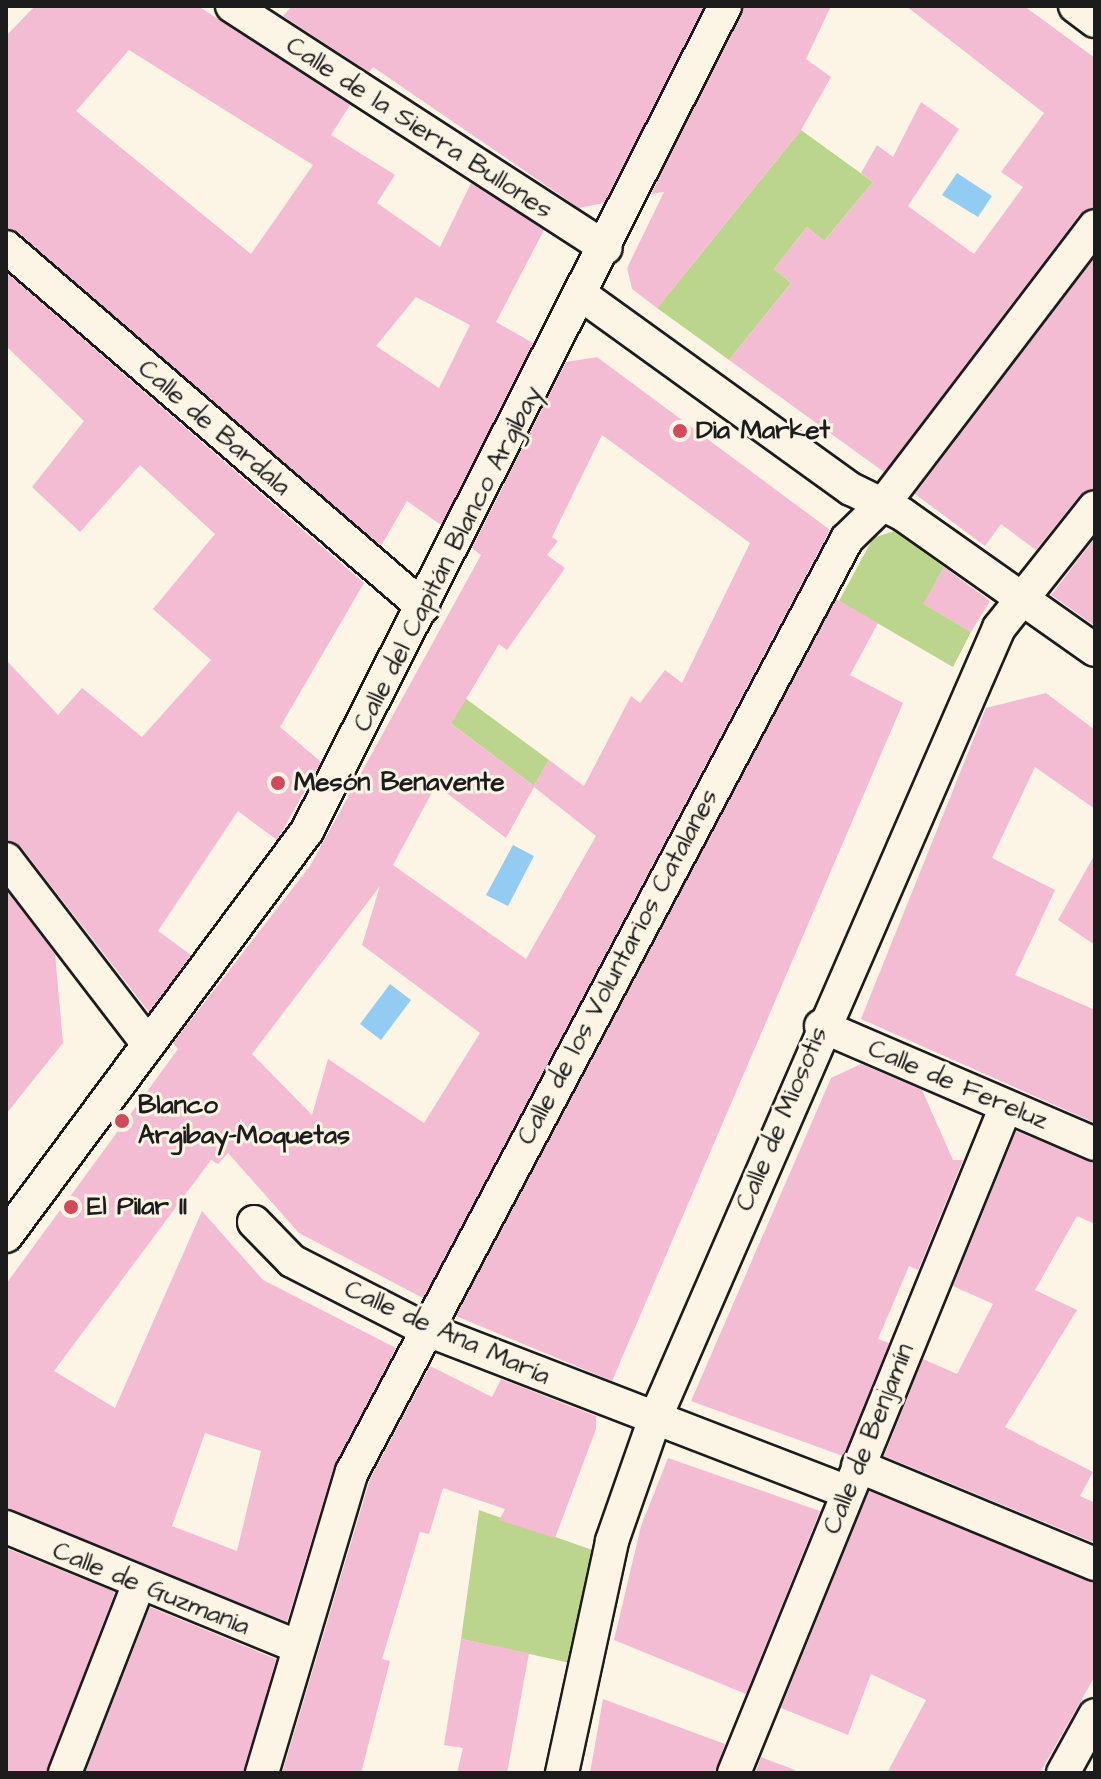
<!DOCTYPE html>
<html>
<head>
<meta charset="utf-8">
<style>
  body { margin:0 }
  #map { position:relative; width:1101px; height:1779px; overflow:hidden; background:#fcf5e5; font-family:"Architects Daughter",sans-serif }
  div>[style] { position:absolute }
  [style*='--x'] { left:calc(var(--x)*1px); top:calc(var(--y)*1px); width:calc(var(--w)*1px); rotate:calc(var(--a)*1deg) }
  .green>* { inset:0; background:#bcd58c }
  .water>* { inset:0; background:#92ccf2 }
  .building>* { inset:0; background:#f4bcd2 }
  .roads { filter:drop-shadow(2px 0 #1c1c1c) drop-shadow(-2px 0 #1c1c1c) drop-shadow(0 2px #1c1c1c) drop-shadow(0 -2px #1c1c1c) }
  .street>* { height:32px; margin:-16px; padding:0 16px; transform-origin:16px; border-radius:16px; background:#fcf5e5 }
  .dots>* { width:22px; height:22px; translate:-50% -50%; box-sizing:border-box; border:4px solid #fcf5e5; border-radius:50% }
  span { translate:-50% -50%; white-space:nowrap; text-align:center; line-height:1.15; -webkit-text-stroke:6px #fcf5e5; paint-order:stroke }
  .street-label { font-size:26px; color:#1c1c1c }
  .poi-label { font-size:26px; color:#1c1c1c; font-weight:700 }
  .left { translate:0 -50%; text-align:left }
  .frame { position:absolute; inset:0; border:8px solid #1c1c1c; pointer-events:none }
</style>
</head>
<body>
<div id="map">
  <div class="green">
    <div style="clip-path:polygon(801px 130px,873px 182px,824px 241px,807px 227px,774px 269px,791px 283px,729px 360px,657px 308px)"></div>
    <div style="clip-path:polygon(894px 531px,944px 567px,924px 604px,971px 632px,953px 667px,839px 601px,873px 538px)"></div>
    <div style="clip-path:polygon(423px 667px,549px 760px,534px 786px,410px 693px)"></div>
    <div style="clip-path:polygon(479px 1510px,598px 1552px,570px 1663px,461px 1639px)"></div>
  </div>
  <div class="water">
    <div style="clip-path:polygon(957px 173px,992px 196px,978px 217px,942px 195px)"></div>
    <div style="clip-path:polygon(513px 845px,534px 856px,508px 906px,486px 895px)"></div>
    <div style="clip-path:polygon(390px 984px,411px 1000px,381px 1040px,360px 1024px)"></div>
  </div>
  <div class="building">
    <div style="clip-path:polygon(evenodd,35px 6px,198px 6px,350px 105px,331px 135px,395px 175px,377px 203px,440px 247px,471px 183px,544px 230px,496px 322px,533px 343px,441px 525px,407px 501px,381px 546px,6px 228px,6px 36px,35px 6px,129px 50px,313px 165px,251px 254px,76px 111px,129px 50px,35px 6px,416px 297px,470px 325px,439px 388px,376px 346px,416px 297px)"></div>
    <div style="clip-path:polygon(292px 6px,704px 6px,604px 203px,579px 208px,373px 67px,369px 72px,283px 16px)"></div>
    <div style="clip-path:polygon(744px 6px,831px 6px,806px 59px,831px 77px,801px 130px,657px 308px,632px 289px,627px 268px,664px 192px,651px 194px)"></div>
    <div style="clip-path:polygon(906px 6px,1024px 6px,1095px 58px,1095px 207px,1080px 214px,884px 472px,729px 360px,791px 283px,774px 269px,807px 227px,824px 241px,873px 182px,861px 173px,877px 145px,893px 157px,921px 102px,959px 129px,908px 206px,974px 254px,1023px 187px,1001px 172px,1044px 113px)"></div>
    <div style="clip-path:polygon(1095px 257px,1095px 488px,1080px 495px,1036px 550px,1001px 524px,985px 546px,915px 494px)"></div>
    <div style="clip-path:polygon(6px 272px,364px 583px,280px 727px,321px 762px,277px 840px,238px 811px,158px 931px,191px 955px,149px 1012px,21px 847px,6px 840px,6px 660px,58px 715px,82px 688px,142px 737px,211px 660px,153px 609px,215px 534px,140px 465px,80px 532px,32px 487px,84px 421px,6px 346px)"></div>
    <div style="clip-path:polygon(evenodd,597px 357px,830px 530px,423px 1298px,299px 1233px,228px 1153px,218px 1164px,211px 1160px,54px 1371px,115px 1408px,202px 1211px,263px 1280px,396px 1348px,334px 1466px,287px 1622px,6px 1508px,6px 1284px,178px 1049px,173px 1043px,310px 866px,481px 555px,472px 548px,566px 362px,597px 357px,602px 435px,750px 543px,682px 683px,665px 670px,640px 703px,631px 696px,584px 786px,549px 760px,534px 786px,451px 724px,499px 644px,507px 650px,565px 568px,547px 555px,558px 541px,552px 537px,602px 435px,597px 357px,436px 785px,506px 838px,534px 787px,596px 836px,526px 959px,393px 865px,436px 785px,597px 357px,380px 886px,362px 945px,480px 1033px,424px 1123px,328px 1059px,312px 1115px,252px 1054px,380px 886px,597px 357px,205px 1433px,261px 1451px,237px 1551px,172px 1526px,205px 1433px)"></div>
    <div style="clip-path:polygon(1095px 538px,1095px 626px,1051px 595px)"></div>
    <div style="clip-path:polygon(944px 567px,990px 601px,971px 632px,923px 604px)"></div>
    <div style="clip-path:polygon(836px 599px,878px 623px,850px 675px,903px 703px,612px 1381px,456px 1316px)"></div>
    <div style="clip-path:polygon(1046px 693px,1095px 730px,1095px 809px,1035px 767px,992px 858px,1055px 890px,1015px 975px,1095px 1010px,1095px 1123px,861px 1019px,986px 708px)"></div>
    <div style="clip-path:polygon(1095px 854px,1095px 945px,1058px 920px)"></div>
    <div style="clip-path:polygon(6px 890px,55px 954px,63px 1043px,6px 1114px)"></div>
    <div style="clip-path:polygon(861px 1064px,922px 1090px,953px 1160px,963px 1160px,918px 1270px,909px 1266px,878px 1339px,889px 1343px,843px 1456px,691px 1401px,831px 1078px)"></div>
    <div style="clip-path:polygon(1016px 1131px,1095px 1163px,1095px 1224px,1077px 1216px,1035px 1290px,1077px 1310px,1005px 1427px,1093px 1472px,1080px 1496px,1095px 1503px,1095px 1543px,884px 1456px,923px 1359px,957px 1374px,993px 1304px,953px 1286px)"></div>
    <div style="clip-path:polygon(430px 1366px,492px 1397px,501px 1379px,596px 1416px,596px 1429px,555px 1538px,499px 1520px,505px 1509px,443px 1488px,429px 1534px,420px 1532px,382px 1659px,390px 1661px,361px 1773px,282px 1773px,370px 1479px)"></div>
    <div style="clip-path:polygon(668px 1458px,820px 1511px,746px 1694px,614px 1640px,641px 1526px)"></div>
    <div style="clip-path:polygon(869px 1491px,1095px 1583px,1095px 1676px,1040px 1773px,887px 1773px,926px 1700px,871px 1674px,848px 1735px,781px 1708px)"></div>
    <div style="clip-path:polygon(6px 1548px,115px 1592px,46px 1773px,6px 1773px)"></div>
    <div style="clip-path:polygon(150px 1607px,276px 1659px,244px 1773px,85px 1773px)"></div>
    <div style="clip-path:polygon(461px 1639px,529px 1653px,507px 1773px,457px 1773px,463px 1748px,444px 1745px)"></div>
    <div style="clip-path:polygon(603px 1699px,725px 1744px,715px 1773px,590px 1773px)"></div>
    <div style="clip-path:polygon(761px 1757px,795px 1770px,794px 1773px,755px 1773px)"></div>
  </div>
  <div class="roads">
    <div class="street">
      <div style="--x:232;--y:6;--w:445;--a:32.9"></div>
      <div style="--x:1075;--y:6;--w:25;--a:37"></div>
      <div style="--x:6;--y:247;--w:551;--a:40.8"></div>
      <div style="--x:583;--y:296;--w:330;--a:35.8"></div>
      <div style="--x:851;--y:489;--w:57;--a:26.1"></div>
      <div style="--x:902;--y:514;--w:236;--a:35.2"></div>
      <div style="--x:6;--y:859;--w:233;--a:52.5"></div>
      <div style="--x:821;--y:1026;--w:298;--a:23.3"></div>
      <div style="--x:254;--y:1222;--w:54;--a:45.7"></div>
      <div style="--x:292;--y:1261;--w:149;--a:27.1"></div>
      <div style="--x:425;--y:1329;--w:452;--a:21.1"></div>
      <div style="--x:6;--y:1236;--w:505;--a:-53.38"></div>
      <div style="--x:307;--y:831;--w:925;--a:-63.13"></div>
      <div style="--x:858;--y:1466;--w:256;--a:22.5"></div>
      <div style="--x:6;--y:1527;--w:316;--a:22.3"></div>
      <div style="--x:65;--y:1773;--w:204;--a:-68.7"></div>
      <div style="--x:262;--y:1773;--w:314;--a:-73.4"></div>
      <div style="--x:352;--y:1472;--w:1056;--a:-62.05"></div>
      <div style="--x:847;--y:539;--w:52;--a:-44.2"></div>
      <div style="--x:884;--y:503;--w:348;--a:-52.7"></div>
      <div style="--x:562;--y:1773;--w:237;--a:-77.8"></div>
      <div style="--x:612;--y:1541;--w:127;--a:-70.7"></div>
      <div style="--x:654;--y:1421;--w:865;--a:-66.49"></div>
      <div style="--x:999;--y:628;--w:154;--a:-51.6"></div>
      <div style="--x:734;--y:1773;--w:720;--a:-67.81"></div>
      <div style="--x:1063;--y:1773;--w:66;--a:-61.1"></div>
    </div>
  </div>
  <div class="dots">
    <div style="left:680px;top:431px;background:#d1495b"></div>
    <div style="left:278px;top:783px;background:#d1495b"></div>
    <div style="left:122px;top:1121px;background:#d1495b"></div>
    <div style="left:71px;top:1207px;background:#d1495b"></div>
  </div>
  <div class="street-label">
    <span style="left:419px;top:128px;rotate:33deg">Calle de la Sierra Bullones</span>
    <span style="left:214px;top:428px;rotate:41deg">Calle de Bardala</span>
    <span style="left:448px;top:559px;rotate:-63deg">Calle del Capitán Blanco Argibay</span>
    <span style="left:618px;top:967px;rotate:-62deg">Calle de los Voluntarios Catalanes</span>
    <span style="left:958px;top:1085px;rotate:23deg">Calle de Fereluz</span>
    <span style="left:782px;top:1119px;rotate:-67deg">Calle de Miosotis</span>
    <span style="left:447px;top:1333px;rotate:24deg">Calle de Ana María</span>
    <span style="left:869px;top:1439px;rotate:-68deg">Calle de Benjamín</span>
    <span style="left:151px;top:1589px;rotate:22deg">Calle de Guzmania</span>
  </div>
  <div class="poi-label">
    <span class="left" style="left:696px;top:431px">Dia Market</span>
    <span class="left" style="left:294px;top:783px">Mesón Benavente</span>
    <span class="left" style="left:138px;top:1121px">Blanco<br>Argibay-Moquetas</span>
    <span class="left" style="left:87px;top:1207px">El PiIar II</span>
  </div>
  <div class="frame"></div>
</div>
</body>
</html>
